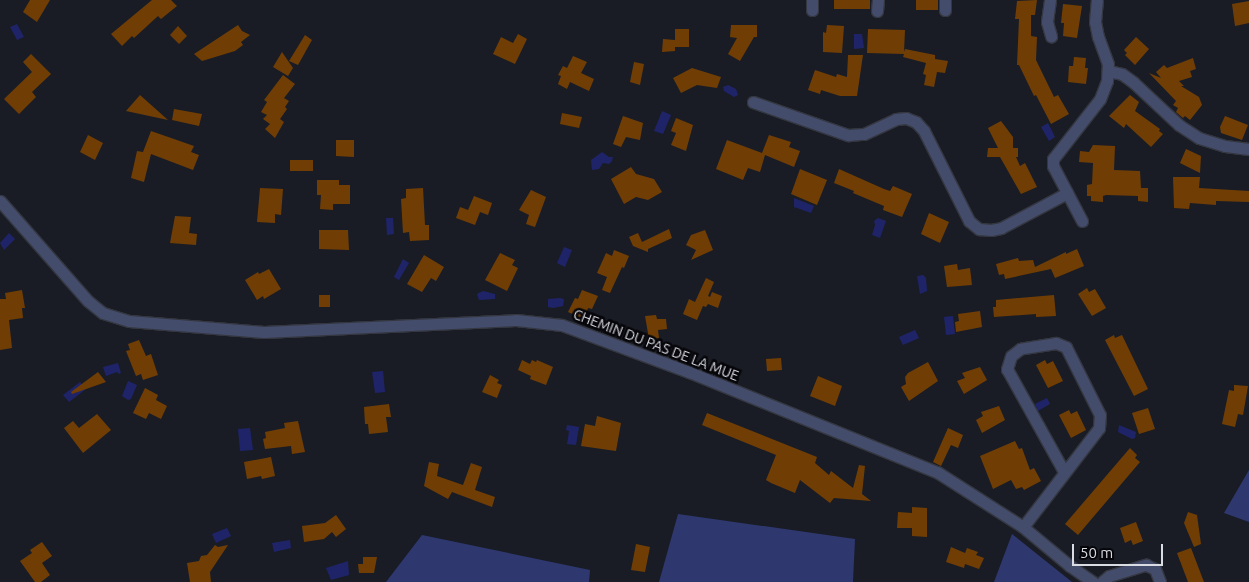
<!DOCTYPE html>
<html>
<head>
<meta charset="utf-8">
<style>
  body { margin:0 }
  #map { position:relative; width:1249px; height:582px; overflow:hidden; background:#191c25; font-family:Ubuntu,sans-serif }
  div>[style] { position:absolute }
  [style*='--x'] { left:calc(var(--x)*1px); top:calc(var(--y)*1px); width:calc(var(--w)*1px); rotate:calc(var(--a)*1deg) }
  .green>* { inset:0; background:#2e386e }
  .water>* { inset:0; background:#1f2468 }
  .building>* { inset:0; background:#703e05 }
  .roads { filter:drop-shadow(1px 0 #343740) drop-shadow(-1px 0 #343740) drop-shadow(0 1px #343740) drop-shadow(0 -1px #343740) }
  .minor>* { height:11px; margin:-5.5px; padding:0 5.5px; transform-origin:5.5px; border-radius:5.5px; background:#444c6b }
  span { translate:-50% -50%; white-space:nowrap; text-align:center; line-height:1.15; -webkit-text-stroke:5px #06060a; paint-order:stroke }
  .street-label { font-size:14px; color:#dadce3 }
  .scale { position:absolute; left:1072px; top:544px; width:91px; height:22px; box-sizing:border-box; border:2px solid #dadce3; border-top:0; padding-left:6px; font-size:15px; line-height:18px; white-space:nowrap; color:#dadce3; -webkit-text-stroke:4px #06060a; paint-order:stroke }
</style>
</head>
<body>
<div id="map">
  <div class="green">
    <div style="clip-path:polygon(1249px 470px,1249px 522px,1224px 513px)"></div>
    <div style="clip-path:polygon(678px 514px,855px 539px,853px 582px,659px 582px)"></div>
    <div style="clip-path:polygon(1012px 534px,1072px 582px,994px 582px)"></div>
    <div style="clip-path:polygon(422px 535px,590px 570px,589px 582px,386px 582px)"></div>
  </div>
  <div class="water">
    <div style="clip-path:polygon(17px 24px,24px 37px,17px 40px,10px 27px)"></div>
    <div style="clip-path:polygon(854px 34px,862px 34px,864px 48px,854px 49px)"></div>
    <div style="clip-path:polygon(728px 85px,736px 89px,738px 95px,734px 97px,724px 91px,723px 87px)"></div>
    <div style="clip-path:polygon(662px 111px,671px 115px,663px 134px,654px 131px)"></div>
    <div style="clip-path:polygon(1048px 123px,1055px 137px,1049px 141px,1041px 127px)"></div>
    <div style="clip-path:polygon(602px 152px,609px 157px,613px 157px,612px 161px,609px 164px,603px 163px,599px 169px,592px 170px,591px 160px)"></div>
    <div style="clip-path:polygon(794px 198px,814px 206px,811px 213px,794px 207px)"></div>
    <div style="clip-path:polygon(386px 218px,393px 218px,394px 234px,387px 235px)"></div>
    <div style="clip-path:polygon(878px 218px,886px 221px,880px 238px,872px 235px,875px 225px,874px 221px)"></div>
    <div style="clip-path:polygon(9px 233px,15px 239px,4px 250px,0 243px)"></div>
    <div style="clip-path:polygon(564px 247px,572px 250px,565px 267px,557px 263px)"></div>
    <div style="clip-path:polygon(403px 259px,409px 263px,399px 280px,394px 277px)"></div>
    <div style="clip-path:polygon(923px 275px,926px 278px,927px 291px,920px 294px,917px 276px)"></div>
    <div style="clip-path:polygon(483px 291px,495px 294px,495px 299px,479px 300px,477px 294px)"></div>
    <div style="clip-path:polygon(560px 298px,564px 299px,563px 306px,553px 308px,548px 307px,548px 299px)"></div>
    <div style="clip-path:polygon(953px 316px,955px 334px,946px 335px,944px 317px)"></div>
    <div style="clip-path:polygon(915px 330px,919px 338px,903px 345px,899px 337px)"></div>
    <div style="clip-path:polygon(118px 363px,121px 373px,119px 374px,117px 372px,106px 376px,103px 367px)"></div>
    <div style="clip-path:polygon(383px 371px,385px 392px,375px 393px,372px 372px)"></div>
    <div style="clip-path:polygon(128px 381px,137px 385px,131px 399px,128px 400px,122px 396px)"></div>
    <div style="clip-path:polygon(80px 382px,86px 389px,69px 402px,63px 395px)"></div>
    <div style="clip-path:polygon(1047px 398px,1050px 404px,1038px 411px,1035px 404px)"></div>
    <div style="clip-path:polygon(567px 425px,579px 427px,576px 445px,567px 444px,569px 431px,566px 430px)"></div>
    <div style="clip-path:polygon(1119px 425px,1136px 432px,1135px 438px,1132px 439px,1118px 432px)"></div>
    <div style="clip-path:polygon(250px 428px,253px 450px,240px 451px,238px 429px)"></div>
    <div style="clip-path:polygon(227px 528px,231px 536px,216px 543px,212px 534px)"></div>
    <div style="clip-path:polygon(290px 540px,291px 548px,274px 552px,272px 543px)"></div>
    <div style="clip-path:polygon(348px 561px,349px 575px,331px 580px,326px 568px)"></div>
  </div>
  <div class="building">
    <div style="clip-path:polygon(30px 0,50px 0,37px 22px,23px 12px)"></div>
    <div style="clip-path:polygon(152px 0,171px 0,177px 6px,161px 19px,158px 16px,134px 38px,132px 36px,122px 46px,111px 34px)"></div>
    <div style="clip-path:polygon(834px 0,870px 0,870px 9px,834px 9px)"></div>
    <div style="clip-path:polygon(916px 0,938px 0,938px 10px,916px 10px)"></div>
    <div style="clip-path:polygon(1037px 0,1035px 15px,1031px 15px,1031px 36px,1037px 37px,1036px 60px,1054px 97px,1058px 95px,1069px 114px,1051px 124px,1036px 95px,1034px 96px,1019px 65px,1017px 65px,1019px 19px,1015px 19px,1017px 1px)"></div>
    <div style="clip-path:polygon(1249px 1px,1249px 23px,1235px 26px,1232px 4px)"></div>
    <div style="clip-path:polygon(1063px 4px,1082px 6px,1077px 38px,1063px 36px,1064px 23px,1061px 23px)"></div>
    <div style="clip-path:polygon(238px 25px,242px 31px,250px 35px,241px 42px,243px 45px,235px 51px,202px 61px,194px 54px)"></div>
    <div style="clip-path:polygon(731px 25px,757px 25px,757px 37px,754px 37px,740px 61px,728px 54px,737px 38px,730px 37px)"></div>
    <div style="clip-path:polygon(827px 25px,844px 26px,842px 53px,823px 52px,823px 32px,826px 33px)"></div>
    <div style="clip-path:polygon(178px 26px,187px 36px,179px 44px,170px 35px)"></div>
    <div style="clip-path:polygon(675px 29px,689px 29px,689px 47px,675px 47px,675px 51px,662px 52px,663px 39px,675px 40px)"></div>
    <div style="clip-path:polygon(868px 29px,905px 30px,904px 52px,905px 49px,935px 55px,935px 59px,948px 61px,945px 73px,937px 72px,934px 87px,924px 85px,926px 75px,923px 74px,926px 63px,903px 57px,904px 54px,867px 53px)"></div>
    <div style="clip-path:polygon(518px 34px,527px 39px,515px 64px,493px 54px,501px 37px,513px 43px)"></div>
    <div style="clip-path:polygon(305px 35px,312px 40px,298px 65px,289px 61px)"></div>
    <div style="clip-path:polygon(1136px 37px,1149px 49px,1135px 65px,1125px 55px,1127px 53px,1124px 50px)"></div>
    <div style="clip-path:polygon(282px 52px,293px 68px,288px 76px,273px 67px)"></div>
    <div style="clip-path:polygon(31px 54px,51px 74px,32px 92px,36px 97px,19px 114px,4px 99px,32px 72px,23px 62px)"></div>
    <div style="clip-path:polygon(848px 55px,863px 55px,857px 96px,840px 96px,821px 90px,820px 94px,808px 90px,815px 70px,836px 77px,837px 74px,847px 77px)"></div>
    <div style="clip-path:polygon(573px 56px,587px 62px,581px 73px,594px 79px,589px 91px,570px 82px,567px 89px,558px 84px,561px 76px,558px 75px,563px 66px,567px 68px)"></div>
    <div style="clip-path:polygon(1074px 57px,1086px 58px,1085px 68px,1088px 68px,1086px 84px,1068px 82px,1069px 66px,1073px 66px)"></div>
    <div style="clip-path:polygon(1193px 58px,1196px 69px,1190px 71px,1192px 77px,1179px 81px,1184px 86px,1181px 86px,1199px 97px,1202px 105px,1190px 120px,1185px 116px,1183px 118px,1176px 112px,1178px 108px,1173px 105px,1176px 101px,1149px 73px,1161px 78px,1156px 72px,1164px 65px,1167px 68px)"></div>
    <div style="clip-path:polygon(634px 62px,644px 64px,640px 85px,630px 82px)"></div>
    <div style="clip-path:polygon(692px 68px,721px 77px,717px 88px,697px 85px,681px 93px,673px 78px)"></div>
    <div style="clip-path:polygon(283px 75px,295px 84px,284px 98px,289px 101px,285px 107px,287px 109px,280px 119px,284px 122px,275px 138px,265px 129px,270px 124px,263px 119px,267px 115px,261px 112px,267px 102px,264px 100px)"></div>
    <div style="clip-path:polygon(140px 95px,168px 120px,126px 111px)"></div>
    <div style="clip-path:polygon(1130px 95px,1139px 102px,1135px 111px,1160px 129px,1159px 131px,1163px 134px,1151px 147px,1126px 124px,1124px 128px,1109px 116px)"></div>
    <div style="clip-path:polygon(174px 109px,202px 114px,199px 126px,172px 120px)"></div>
    <div style="clip-path:polygon(562px 113px,582px 117px,579px 128px,560px 124px)"></div>
    <div style="clip-path:polygon(623px 116px,643px 123px,640px 140px,626px 137px,621px 147px,613px 144px)"></div>
    <div style="clip-path:polygon(1225px 116px,1248px 125px,1242px 140px,1221px 133px,1220px 127px)"></div>
    <div style="clip-path:polygon(676px 118px,693px 125px,686px 151px,671px 145px,676px 133px,671px 131px)"></div>
    <div style="clip-path:polygon(1001px 121px,1013px 137px,1013px 148px,1018px 148px,1018px 157px,1016px 157px,1020px 166px,1025px 163px,1037px 187px,1021px 194px,1000px 157px,987px 157px,988px 148px,998px 148px,988px 128px)"></div>
    <div style="clip-path:polygon(151px 131px,194px 146px,191px 152px,199px 155px,193px 170px,151px 154px,144px 182px,131px 178px,137px 151px,143px 152px)"></div>
    <div style="clip-path:polygon(88px 135px,103px 143px,95px 160px,80px 152px)"></div>
    <div style="clip-path:polygon(769px 135px,791px 142px,789px 147px,800px 151px,794px 167px,765px 155px,760px 172px,748px 168px,743px 180px,716px 169px,727px 140px,762px 153px)"></div>
    <div style="clip-path:polygon(336px 140px,354px 140px,354px 157px,336px 156px)"></div>
    <div style="clip-path:polygon(1093px 145px,1115px 146px,1114px 170px,1140px 171px,1141px 188px,1148px 188px,1148px 202px,1138px 201px,1138px 196px,1106px 195px,1103px 196px,1103px 202px,1091px 201px,1091px 196px,1087px 196px,1087px 185px,1092px 184px,1093px 163px,1079px 162px,1080px 151px,1089px 152px)"></div>
    <div style="clip-path:polygon(1186px 149px,1201px 156px,1200px 173px,1180px 163px)"></div>
    <div style="clip-path:polygon(290px 160px,313px 160px,313px 171px,290px 171px)"></div>
    <div style="clip-path:polygon(631px 167px,636px 174px,654px 179px,662px 192px,648px 200px,636px 197px,624px 204px,611px 179px)"></div>
    <div style="clip-path:polygon(800px 169px,827px 180px,817px 205px,791px 194px)"></div>
    <div style="clip-path:polygon(839px 169px,884px 189px,890px 191px,893px 186px,912px 194px,902px 217px,883px 210px,884px 206px,853px 193px,854px 191px,834px 183px)"></div>
    <div style="clip-path:polygon(1173px 177px,1200px 177px,1199px 188px,1249px 191px,1249px 202px,1216px 201px,1216px 205px,1190px 203px,1189px 209px,1174px 208px)"></div>
    <div style="clip-path:polygon(317px 180px,339px 180px,339px 185px,350px 185px,350px 204px,333px 204px,333px 210px,320px 209px,321px 195px,317px 195px)"></div>
    <div style="clip-path:polygon(260px 188px,283px 189px,281px 215px,275px 214px,275px 223px,257px 222px)"></div>
    <div style="clip-path:polygon(423px 188px,425px 225px,429px 225px,429px 240px,410px 241px,409px 232px,403px 233px,401px 199px,406px 198px,406px 189px)"></div>
    <div style="clip-path:polygon(531px 190px,546px 197px,535px 227px,526px 224px,529px 215px,519px 210px)"></div>
    <div style="clip-path:polygon(474px 196px,492px 203px,488px 215px,480px 212px,475px 225px,456px 218px,460px 207px,468px 210px)"></div>
    <div style="clip-path:polygon(929px 213px,949px 222px,940px 243px,921px 234px)"></div>
    <div style="clip-path:polygon(175px 216px,191px 217px,189px 233px,197px 234px,196px 245px,170px 243px)"></div>
    <div style="clip-path:polygon(669px 229px,672px 238px,648px 249px,648px 252px,633px 246px,629px 237px,638px 233px,642px 242px)"></div>
    <div style="clip-path:polygon(319px 230px,348px 230px,349px 250px,319px 249px)"></div>
    <div style="clip-path:polygon(705px 230px,713px 250px,691px 260px,696px 250px,686px 245px,691px 235px)"></div>
    <div style="clip-path:polygon(1077px 249px,1084px 266px,1055px 278px,1051px 269px,1005px 279px,1004px 274px,999px 275px,996px 264px,1018px 258px,1019px 261px,1033px 260px,1035px 267px,1066px 252px,1066px 254px)"></div>
    <div style="clip-path:polygon(614px 250px,629px 256px,624px 268px,622px 267px,610px 293px,602px 290px,607px 277px,597px 273px,606px 253px,612px 256px)"></div>
    <div style="clip-path:polygon(500px 253px,515px 260px,512px 265px,518px 268px,507px 291px,485px 280px)"></div>
    <div style="clip-path:polygon(424px 255px,444px 267px,436px 281px,431px 278px,422px 292px,407px 284px)"></div>
    <div style="clip-path:polygon(957px 264px,958px 270px,970px 268px,972px 285px,947px 287px,944px 266px)"></div>
    <div style="clip-path:polygon(269px 269px,281px 289px,264px 299px,263px 296px,257px 300px,245px 280px,258px 272px,259px 274px)"></div>
    <div style="clip-path:polygon(706px 278px,714px 282px,708px 296px,710px 297px,712px 292px,722px 296px,718px 308px,708px 304px,706px 307px,703px 306px,697px 320px,683px 314px,689px 299px,695px 302px)"></div>
    <div style="clip-path:polygon(1087px 288px,1089px 292px,1095px 289px,1106px 308px,1092px 316px,1078px 294px)"></div>
    <div style="clip-path:polygon(22px 290px,25px 308px,22px 308px,23px 318px,9px 320px,12px 348px,0 350px,0 299px,6px 299px,5px 293px)"></div>
    <div style="clip-path:polygon(582px 290px,598px 296px,592px 309px,588px 308px,584px 319px,568px 312px,575px 298px,578px 299px)"></div>
    <div style="clip-path:polygon(319px 295px,330px 295px,330px 307px,319px 307px)"></div>
    <div style="clip-path:polygon(1054px 295px,1056px 316px,1036px 317px,1036px 314px,994px 317px,993px 307px,996px 307px,996px 300px)"></div>
    <div style="clip-path:polygon(980px 311px,982px 327px,956px 332px,955px 322px,959px 321px,958px 314px)"></div>
    <div style="clip-path:polygon(656px 315px,657px 319px,666px 319px,667px 329px,658px 330px,659px 338px,649px 339px,645px 316px)"></div>
    <div style="clip-path:polygon(1114px 335px,1115px 338px,1122px 335px,1148px 389px,1134px 396px,1105px 340px)"></div>
    <div style="clip-path:polygon(139px 340px,146px 356px,151px 354px,158px 375px,143px 380px,141px 374px,136px 376px,126px 351px,130px 350px,128px 344px)"></div>
    <div style="clip-path:polygon(781px 358px,782px 370px,767px 371px,766px 359px)"></div>
    <div style="clip-path:polygon(522px 360px,530px 364px,532px 360px,536px 362px,537px 360px,553px 367px,546px 385px,530px 379px,531px 376px,518px 370px)"></div>
    <div style="clip-path:polygon(1045px 360px,1047px 364px,1053px 361px,1063px 381px,1048px 388px,1036px 365px)"></div>
    <div style="clip-path:polygon(928px 362px,938px 381px,909px 401px,901px 387px,906px 384px,905px 377px,908px 373px)"></div>
    <div style="clip-path:polygon(980px 367px,987px 380px,964px 394px,957px 381px,965px 378px,962px 373px)"></div>
    <div style="clip-path:polygon(98px 372px,106px 382px,72px 394px,71px 392px)"></div>
    <div style="clip-path:polygon(490px 375px,499px 380px,497px 383px,502px 385px,497px 398px,482px 392px)"></div>
    <div style="clip-path:polygon(818px 376px,842px 386px,835px 406px,810px 396px)"></div>
    <div style="clip-path:polygon(1234px 385px,1248px 386px,1243px 415px,1238px 414px,1235px 427px,1222px 424px,1229px 390px,1234px 391px)"></div>
    <div style="clip-path:polygon(145px 388px,158px 395px,156px 400px,167px 406px,161px 419px,149px 413px,146px 419px,133px 413px)"></div>
    <div style="clip-path:polygon(389px 404px,391px 417px,386px 417px,388px 432px,369px 434px,368px 424px,365px 424px,364px 407px)"></div>
    <div style="clip-path:polygon(999px 406px,1005px 420px,982px 433px,976px 420px,983px 416px,981px 412px)"></div>
    <div style="clip-path:polygon(1148px 408px,1155px 429px,1139px 434px,1132px 413px)"></div>
    <div style="clip-path:polygon(1069px 410px,1071px 414px,1077px 411px,1086px 430px,1071px 438px,1059px 415px)"></div>
    <div style="clip-path:polygon(707px 413px,817px 457px,815px 463px,829px 475px,831px 471px,853px 488px,859px 465px,865px 466px,862px 494px,871px 501px,834px 498px,830px 503px,800px 480px,795px 493px,771px 483px,766px 480px,776px 455px,702px 425px)"></div>
    <div style="clip-path:polygon(97px 414px,111px 430px,83px 453px,64px 428px,73px 421px,79px 428px)"></div>
    <div style="clip-path:polygon(597px 416px,621px 423px,616px 451px,581px 446px,585px 424px,595px 426px)"></div>
    <div style="clip-path:polygon(298px 421px,305px 452px,292px 454px,291px 446px,265px 449px,263px 439px,266px 438px,265px 432px,285px 428px,284px 423px)"></div>
    <div style="clip-path:polygon(948px 428px,963px 435px,958px 448px,951px 445px,941px 466px,933px 462px)"></div>
    <div style="clip-path:polygon(1015px 441px,1019px 449px,1022px 448px,1030px 470px,1034px 468px,1041px 481px,1024px 490px,1022px 487px,1016px 489px,1011px 480px,993px 489px,980px 456px)"></div>
    <div style="clip-path:polygon(1130px 448px,1137px 455px,1135px 458px,1140px 462px,1078px 535px,1065px 524px)"></div>
    <div style="clip-path:polygon(271px 457px,275px 476px,262px 479px,261px 476px,247px 479px,244px 462px)"></div>
    <div style="clip-path:polygon(429px 462px,439px 464px,437px 476px,463px 485px,471px 463px,482px 467px,475px 490px,495px 497px,492px 507px,452px 492px,448px 499px,424px 486px)"></div>
    <div style="clip-path:polygon(912px 507px,927px 508px,927px 537px,912px 536px,912px 528px,897px 528px,898px 512px,912px 513px)"></div>
    <div style="clip-path:polygon(1188px 512px,1197px 515px,1201px 544px,1194px 547px,1184px 523px)"></div>
    <div style="clip-path:polygon(336px 515px,346px 529px,336px 537px,332px 532px,324px 539px,304px 542px,302px 526px,325px 523px)"></div>
    <div style="clip-path:polygon(1136px 522px,1143px 541px,1133px 545px,1131px 540px,1125px 543px,1120px 528px)"></div>
    <div style="clip-path:polygon(42px 542px,52px 556px,42px 563px,50px 575px,41px 582px,35px 582px,20px 561px,32px 553px,30px 550px)"></div>
    <div style="clip-path:polygon(636px 544px,650px 547px,645px 572px,631px 570px)"></div>
    <div style="clip-path:polygon(215px 545px,218px 547px,228px 545px,210px 572px,211px 582px,190px 582px,187px 563px,199px 561px,201px 556px,207px 555px)"></div>
    <div style="clip-path:polygon(951px 547px,965px 553px,967px 548px,978px 552px,976px 555px,984px 558px,979px 569px,965px 564px,964px 568px,946px 562px)"></div>
    <div style="clip-path:polygon(1191px 548px,1204px 582px,1188px 582px,1177px 553px)"></div>
    <div style="clip-path:polygon(363px 557px,377px 557px,374px 573px,359px 573px,358px 564px,363px 564px)"></div>
  </div>
  <div class="roads">
    <div class="minor">
      <div style="--x:812;--y:0;--w:10;--a:90"></div>
      <div style="--x:1050;--y:0;--w:22;--a:98"></div>
      <div style="--x:1047;--y:22;--w:15;--a:74"></div>
      <div style="--x:945;--y:10;--w:10;--a:-90"></div>
      <div style="--x:877;--y:11;--w:11;--a:-85"></div>
      <div style="--x:1108;--y:71;--w:14;--a:12"></div>
      <div style="--x:1122;--y:74;--w:14;--a:36"></div>
      <div style="--x:1133;--y:82;--w:63;--a:43.1"></div>
      <div style="--x:1179;--y:125;--w:24;--a:33"></div>
      <div style="--x:1199;--y:138;--w:27;--a:17"></div>
      <div style="--x:1225;--y:146;--w:24;--a:7"></div>
      <div style="--x:753;--y:102;--w:101;--a:19.2"></div>
      <div style="--x:848;--y:135;--w:16;--a:-4"></div>
      <div style="--x:864;--y:134;--w:35;--a:-25"></div>
      <div style="--x:896;--y:119;--w:10;--a:-6"></div>
      <div style="--x:906;--y:118;--w:11;--a:22"></div>
      <div style="--x:916;--y:122;--w:12;--a:48"></div>
      <div style="--x:924;--y:131;--w:101;--a:63.4"></div>
      <div style="--x:969;--y:221;--w:13;--a:39"></div>
      <div style="--x:979;--y:229;--w:12;--a:5"></div>
      <div style="--x:991;--y:230;--w:10;--a:-11"></div>
      <div style="--x:1001;--y:228;--w:75;--a:-27.9"></div>
      <div style="--x:0;--y:201;--w:133;--a:48.7"></div>
      <div style="--x:88;--y:301;--w:19;--a:39"></div>
      <div style="--x:103;--y:313;--w:27;--a:17"></div>
      <div style="--x:129;--y:321;--w:135;--a:4.7"></div>
      <div style="--x:264;--y:332;--w:252;--a:-2.7"></div>
      <div style="--x:516;--y:320;--w:46;--a:6.2"></div>
      <div style="--x:562;--y:325;--w:135;--a:20.3"></div>
      <div style="--x:689;--y:372;--w:267;--a:22"></div>
      <div style="--x:937;--y:472;--w:102;--a:32.6"></div>
      <div style="--x:1023;--y:527;--w:61;--a:39.7"></div>
      <div style="--x:1070;--y:566;--w:28;--a:35"></div>
      <div style="--x:1082;--y:221;--w:62;--a:-117.8"></div>
      <div style="--x:1053;--y:166;--w:7;--a:-90"></div>
      <div style="--x:1053;--y:159;--w:76;--a:-51.9"></div>
      <div style="--x:1100;--y:99;--w:19;--a:-69"></div>
      <div style="--x:1107;--y:81;--w:17;--a:-87"></div>
      <div style="--x:1108;--y:64;--w:29;--a:-110"></div>
      <div style="--x:1098;--y:37;--w:15;--a:-101"></div>
      <div style="--x:1095;--y:22;--w:22;--a:-85"></div>
      <div style="--x:1023;--y:527;--w:125;--a:-52.5"></div>
      <div style="--x:1099;--y:428;--w:13;--a:-86"></div>
      <div style="--x:1100;--y:415;--w:76;--a:-116.6"></div>
      <div style="--x:1066;--y:347;--w:11;--a:-158"></div>
      <div style="--x:1056;--y:343;--w:36;--a:171"></div>
      <div style="--x:1020;--y:349;--w:11;--a:142"></div>
      <div style="--x:1011;--y:356;--w:14;--a:107"></div>
      <div style="--x:1007;--y:369;--w:118;--a:61"></div>
      <div style="--x:1102;--y:582;--w:9;--a:-41"></div>
      <div style="--x:1109;--y:576;--w:39;--a:-17"></div>
      <div style="--x:1146;--y:565;--w:10;--a:24"></div>
      <div style="--x:1155;--y:569;--w:14;--a:69"></div>
    </div>
  </div>
  <div class="street-label">
    <span style="left:656px;top:345px;rotate:21deg">CHEMIN DU PAS DE LA MUE</span>
  </div>
  <div class="scale">50 m</div>
</div>
</body>
</html>
